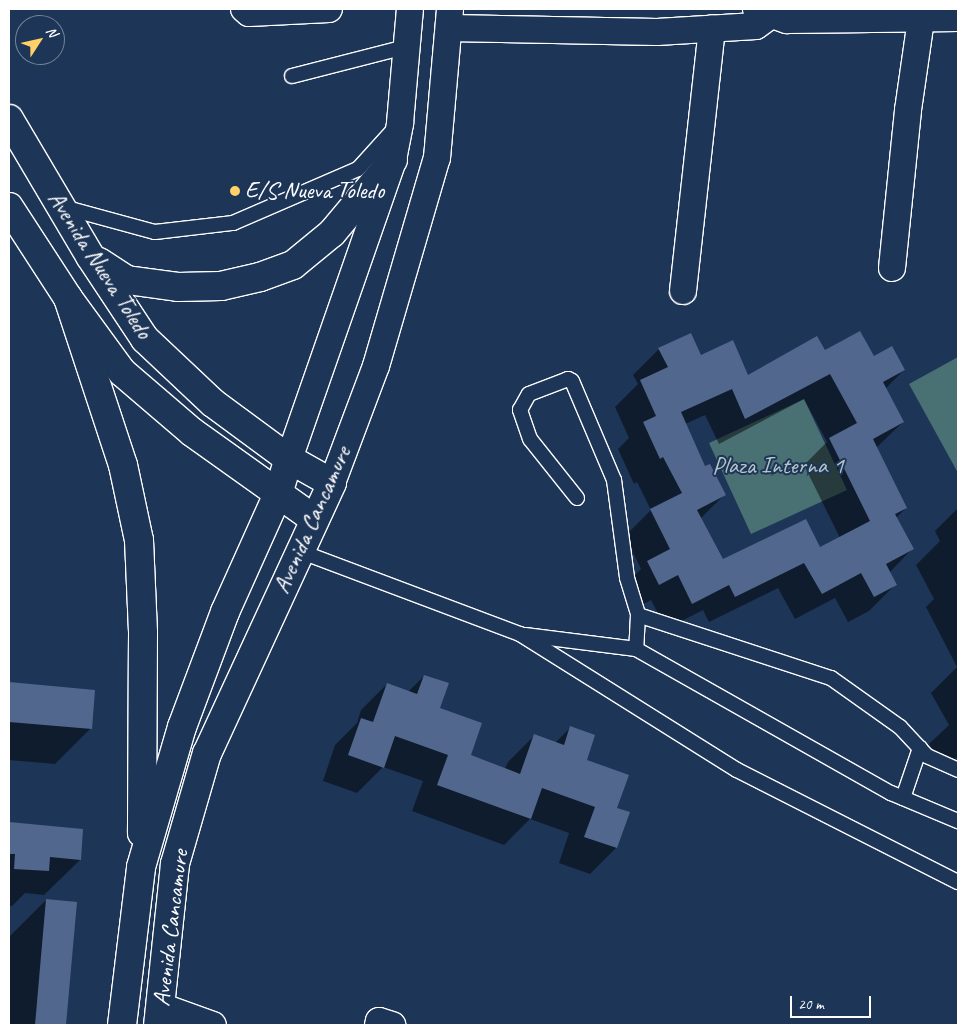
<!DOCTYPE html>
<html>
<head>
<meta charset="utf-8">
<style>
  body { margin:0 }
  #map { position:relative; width:967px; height:1034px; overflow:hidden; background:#1d3557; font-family:Caveat,sans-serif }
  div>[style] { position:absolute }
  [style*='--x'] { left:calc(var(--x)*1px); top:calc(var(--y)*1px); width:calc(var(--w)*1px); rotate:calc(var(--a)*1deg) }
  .green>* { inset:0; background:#497073 }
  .shadow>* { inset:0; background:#0007 }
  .building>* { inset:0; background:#52678e }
  .roads { filter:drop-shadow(1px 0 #fff) drop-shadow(-1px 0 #fff) drop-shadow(0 1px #fff) drop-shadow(0 -1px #fff) }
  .service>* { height:14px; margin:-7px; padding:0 7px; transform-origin:7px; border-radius:7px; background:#1d3557 }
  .minor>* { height:26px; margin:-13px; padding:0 13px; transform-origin:13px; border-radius:13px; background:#1d3557 }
  .secondary>* { height:28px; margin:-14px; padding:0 14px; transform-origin:14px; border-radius:14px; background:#1d3557 }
  .dots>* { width:14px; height:14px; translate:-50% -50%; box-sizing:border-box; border:2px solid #1d3557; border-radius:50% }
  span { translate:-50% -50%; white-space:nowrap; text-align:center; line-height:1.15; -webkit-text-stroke:4px #1d3557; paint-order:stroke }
  .poi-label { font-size:24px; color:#fff }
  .left { translate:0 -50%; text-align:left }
  .street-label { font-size:24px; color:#fff }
  .park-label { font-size:24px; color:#b6c6c7 }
  .frame { position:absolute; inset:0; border:10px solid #fff; pointer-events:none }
  .north { position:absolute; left:15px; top:15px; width:50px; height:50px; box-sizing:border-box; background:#1d3557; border:1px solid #77869a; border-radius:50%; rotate:55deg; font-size:14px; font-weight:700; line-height:20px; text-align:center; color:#fff }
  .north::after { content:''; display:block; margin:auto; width:18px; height:22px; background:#ffd166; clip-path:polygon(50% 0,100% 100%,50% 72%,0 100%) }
  .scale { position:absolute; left:790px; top:996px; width:81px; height:22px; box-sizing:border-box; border:2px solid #fff; border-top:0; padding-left:6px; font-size:15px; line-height:18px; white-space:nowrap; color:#fff; -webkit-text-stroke:4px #1d3557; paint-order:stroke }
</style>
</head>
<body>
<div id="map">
  <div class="green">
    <div style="clip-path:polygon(958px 357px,958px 473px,909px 384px)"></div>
    <div style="clip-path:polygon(804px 399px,847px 490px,751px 534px,709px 443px)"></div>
  </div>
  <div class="shadow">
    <div style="clip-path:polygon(evenodd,659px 349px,701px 356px,748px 376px,824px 351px,873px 358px,904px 370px,885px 389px,903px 422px,876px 448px,906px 508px,896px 518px,912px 549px,889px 573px,895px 585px,869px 611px,848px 622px,835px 598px,795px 619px,778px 588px,709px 622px,703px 610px,666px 629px,651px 600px,633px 610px,622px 588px,641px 569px,625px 536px,651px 510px,637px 482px,634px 484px,618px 449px,629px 438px,615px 407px,638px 384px,633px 375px,659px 349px,804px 399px,827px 442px,804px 465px,840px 538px,820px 549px,722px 561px,700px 519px,724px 495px,705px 468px,685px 424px,705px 415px,719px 444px,804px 399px)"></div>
    <div style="clip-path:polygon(958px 508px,958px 757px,941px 766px,929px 744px,949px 725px,931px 693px,957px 667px,926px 607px,934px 599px,916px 565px,940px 541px,935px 531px)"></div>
    <div style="clip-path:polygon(424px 676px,438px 709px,469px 756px,505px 769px,508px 762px,534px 736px,555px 743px,571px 727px,585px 760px,616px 809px,628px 813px,616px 848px,590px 874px,559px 863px,569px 833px,530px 819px,504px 845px,412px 811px,423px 781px,383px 767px,357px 793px,323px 781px,335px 745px,357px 723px,361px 710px,387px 684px,408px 692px)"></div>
    <div style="clip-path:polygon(9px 684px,93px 691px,90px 729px,55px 764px,9px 760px)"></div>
    <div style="clip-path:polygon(9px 823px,82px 830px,80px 860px,44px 895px,25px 893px,12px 906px,9px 906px)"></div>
    <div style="clip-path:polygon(46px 900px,75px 903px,65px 1025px,9px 1025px,10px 936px)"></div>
  </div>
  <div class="building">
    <div style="clip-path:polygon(evenodd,860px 331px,874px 356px,892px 346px,905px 370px,883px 382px,904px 422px,873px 439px,907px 508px,895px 514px,914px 549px,886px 564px,897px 585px,874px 597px,861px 573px,822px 594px,804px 563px,735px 597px,729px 585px,692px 604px,678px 575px,659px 585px,647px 561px,670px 549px,650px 509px,682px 493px,663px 457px,660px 459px,643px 422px,656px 416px,640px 380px,668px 367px,658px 348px,691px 333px,701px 355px,733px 340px,748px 375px,817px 336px,825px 350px,860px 331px,830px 374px,857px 423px,829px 438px,870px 521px,820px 547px,806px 519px,723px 559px,697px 510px,726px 495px,710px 464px,705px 466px,681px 412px,732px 389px,745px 419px,830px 374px)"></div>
    <div style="clip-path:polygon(424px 675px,449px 683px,440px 708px,482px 723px,471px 755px,520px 774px,534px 734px,564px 745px,570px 726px,595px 735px,587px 760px,629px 775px,617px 808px,630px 812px,617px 848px,584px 837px,595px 807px,542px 788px,531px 819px,437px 785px,448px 755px,395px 736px,384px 768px,348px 755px,361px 718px,373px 722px,387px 683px,417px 694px)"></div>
    <div style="clip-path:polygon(9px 682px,95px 690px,92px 729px,9px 722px)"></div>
    <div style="clip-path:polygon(9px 822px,83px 829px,81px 860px,50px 857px,49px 871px,14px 869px,15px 854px,9px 854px)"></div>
    <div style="clip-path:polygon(46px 899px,77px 902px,66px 1025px,35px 1025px)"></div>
  </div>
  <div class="roads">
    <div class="service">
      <div style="--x:292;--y:76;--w:121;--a:-14.4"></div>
      <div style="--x:63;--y:207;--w:95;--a:15.2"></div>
      <div style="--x:155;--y:232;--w:79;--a:-6.6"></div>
      <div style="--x:233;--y:223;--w:136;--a:-23.4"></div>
      <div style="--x:358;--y:169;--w:57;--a:-47.9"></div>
      <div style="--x:577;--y:498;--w:75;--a:-128.5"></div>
      <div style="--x:530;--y:439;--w:31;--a:-109"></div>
      <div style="--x:520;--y:410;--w:18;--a:-61"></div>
      <div style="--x:529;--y:394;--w:42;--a:-21"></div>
      <div style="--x:568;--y:379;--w:4;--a:27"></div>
      <div style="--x:572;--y:381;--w:108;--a:67"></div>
      <div style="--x:614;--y:480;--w:99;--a:82.4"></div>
      <div style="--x:627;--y:578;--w:39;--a:73"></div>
      <div style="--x:638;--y:615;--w:34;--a:93"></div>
      <div style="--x:299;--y:551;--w:236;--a:20.6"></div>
      <div style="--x:520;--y:634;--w:256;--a:32.1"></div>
      <div style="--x:737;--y:770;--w:248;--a:26.9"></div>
      <div style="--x:638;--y:615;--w:203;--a:18.1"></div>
      <div style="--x:831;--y:678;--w:85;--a:35.4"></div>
      <div style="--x:900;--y:727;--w:40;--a:47"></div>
      <div style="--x:927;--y:756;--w:34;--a:24"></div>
      <div style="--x:525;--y:635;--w:112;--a:7.2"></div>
      <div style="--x:636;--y:649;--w:293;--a:29.5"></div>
      <div style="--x:891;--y:793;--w:73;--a:22.7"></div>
      <div style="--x:903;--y:798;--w:53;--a:-71.2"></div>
    </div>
    <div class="minor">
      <div style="--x:244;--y:9;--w:6;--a:39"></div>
      <div style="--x:249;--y:13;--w:80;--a:-2.9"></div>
      <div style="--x:756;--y:9;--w:33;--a:20"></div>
      <div style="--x:787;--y:20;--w:171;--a:-0.7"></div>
      <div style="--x:449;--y:28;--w:208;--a:1.1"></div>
      <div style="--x:657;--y:32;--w:99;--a:-3.5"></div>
      <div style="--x:756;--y:26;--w:17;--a:-36"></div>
      <div style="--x:892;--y:268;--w:159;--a:-84.2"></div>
      <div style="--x:908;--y:110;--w:91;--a:-81.8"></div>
      <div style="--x:683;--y:291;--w:264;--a:-83.7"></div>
      <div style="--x:289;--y:459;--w:317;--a:-70.8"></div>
      <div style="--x:393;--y:160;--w:38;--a:-79"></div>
      <div style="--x:400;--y:123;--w:114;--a:-85"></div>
      <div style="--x:332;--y:483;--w:125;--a:-69.4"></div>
      <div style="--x:376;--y:366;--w:217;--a:-73.7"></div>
      <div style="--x:437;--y:158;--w:150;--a:-85"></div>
      <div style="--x:160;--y:1006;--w:56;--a:19.7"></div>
      <div style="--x:378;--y:1025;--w:4;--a:-76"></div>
      <div style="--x:379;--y:1021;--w:14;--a:17"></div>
    </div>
    <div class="secondary">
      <div style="--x:9;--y:119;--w:159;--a:59.4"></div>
      <div style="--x:90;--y:256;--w:100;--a:56.5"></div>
      <div style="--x:145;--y:339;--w:93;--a:43.3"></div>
      <div style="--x:213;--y:403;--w:94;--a:36.4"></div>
      <div style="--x:289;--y:459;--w:49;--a:29.2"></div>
      <div style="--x:332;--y:483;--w:298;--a:114.8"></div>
      <div style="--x:207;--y:753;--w:116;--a:106.1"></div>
      <div style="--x:175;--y:864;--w:162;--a:96"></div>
      <div style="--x:9;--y:207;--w:108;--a:57"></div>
      <div style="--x:68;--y:298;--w:92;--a:53.9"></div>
      <div style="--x:122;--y:372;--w:92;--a:40.6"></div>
      <div style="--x:192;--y:432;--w:150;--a:35.5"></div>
      <div style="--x:99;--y:262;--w:33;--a:33"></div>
      <div style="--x:127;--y:280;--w:51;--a:7.8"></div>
      <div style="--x:178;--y:287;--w:43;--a:-1.3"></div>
      <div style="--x:221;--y:286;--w:40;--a:-13"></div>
      <div style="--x:260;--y:277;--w:35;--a:-20"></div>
      <div style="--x:293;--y:265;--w:50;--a:-39.4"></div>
      <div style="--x:332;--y:233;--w:95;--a:-50.1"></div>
      <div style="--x:68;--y:298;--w:176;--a:71.8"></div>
      <div style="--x:123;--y:465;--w:77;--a:78"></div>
      <div style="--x:139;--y:540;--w:93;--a:87.5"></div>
      <div style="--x:143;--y:633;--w:200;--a:90.3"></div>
      <div style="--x:122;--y:1025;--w:159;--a:-83.1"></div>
      <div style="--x:141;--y:867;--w:146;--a:-73.7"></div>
      <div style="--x:182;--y:727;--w:123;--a:-69.5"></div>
      <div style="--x:225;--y:612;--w:129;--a:-65.8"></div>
      <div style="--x:278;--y:494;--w:37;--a:-73"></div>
    </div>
  </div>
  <div class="dots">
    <div style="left:235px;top:191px;background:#ffd166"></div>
  </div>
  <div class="poi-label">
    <span class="left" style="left:245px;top:191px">E/S Nueva Toledo</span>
  </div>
  <div class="street-label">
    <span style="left:100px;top:265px;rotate:57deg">Avenida Nueva Toledo</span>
    <span style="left:312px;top:520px;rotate:-66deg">Avenida Cancamure</span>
    <span style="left:171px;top:928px;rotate:-83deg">Avenida Cancamure</span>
  </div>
  <div class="park-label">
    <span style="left:778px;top:466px">Plaza Interna 1</span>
  </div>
  <div class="frame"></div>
  <div class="north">N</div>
  <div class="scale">20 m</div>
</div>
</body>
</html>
